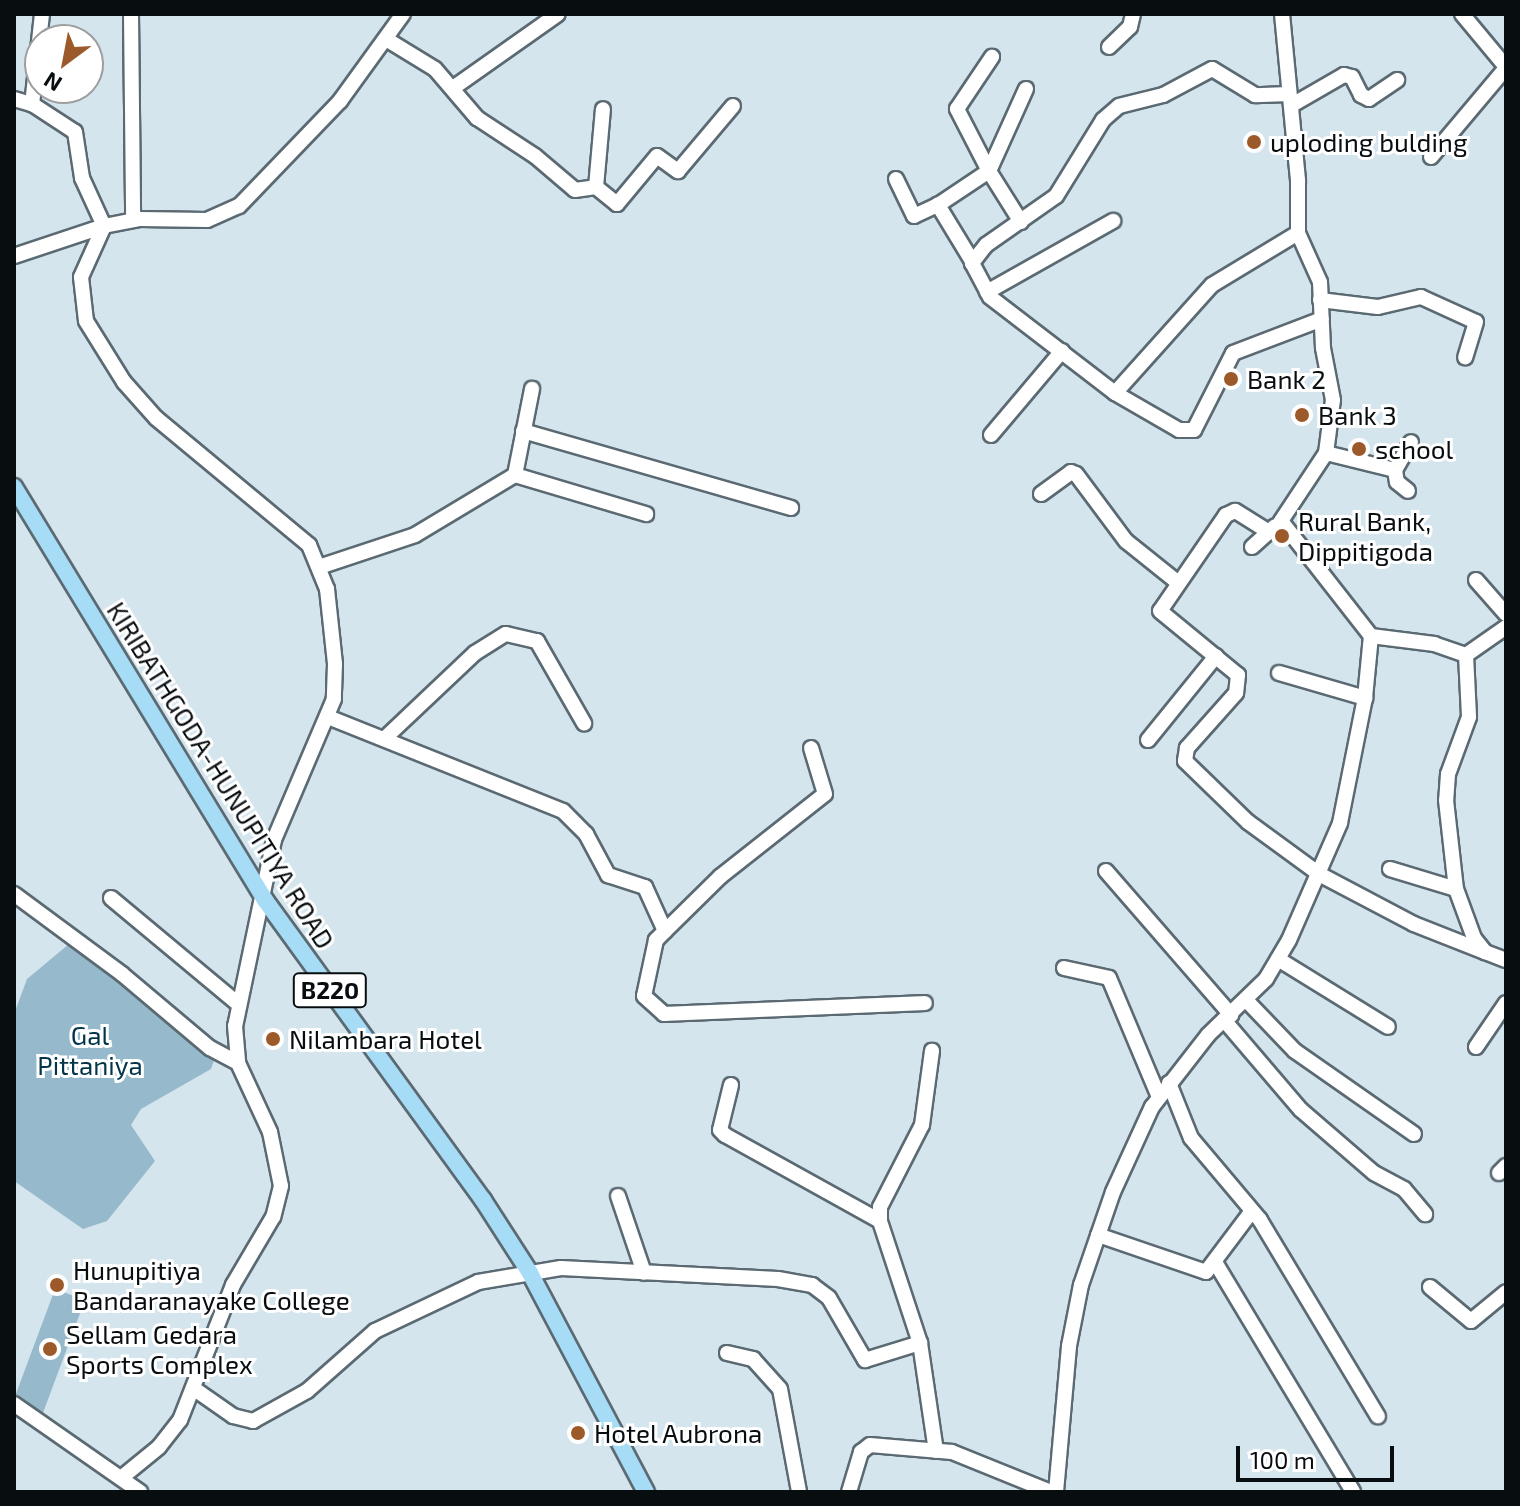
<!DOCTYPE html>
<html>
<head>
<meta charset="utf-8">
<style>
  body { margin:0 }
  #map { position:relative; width:1520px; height:1506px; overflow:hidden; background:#d5e5ee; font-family:"Exo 2",sans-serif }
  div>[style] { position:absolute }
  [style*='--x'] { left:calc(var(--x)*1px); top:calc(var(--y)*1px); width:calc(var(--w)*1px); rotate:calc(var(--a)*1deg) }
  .green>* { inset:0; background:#96b9cc }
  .roads { filter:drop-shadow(2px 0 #5b6a72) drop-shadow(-2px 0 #5b6a72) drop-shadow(0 2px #5b6a72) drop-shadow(0 -2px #5b6a72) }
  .minor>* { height:14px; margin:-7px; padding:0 7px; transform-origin:7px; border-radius:7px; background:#fff }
  .major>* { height:16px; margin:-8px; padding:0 8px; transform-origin:8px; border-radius:8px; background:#a7dcf7 }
  .dots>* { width:22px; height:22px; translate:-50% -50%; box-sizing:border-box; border:4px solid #fff; border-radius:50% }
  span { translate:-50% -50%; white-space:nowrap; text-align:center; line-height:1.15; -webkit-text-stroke:6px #fff; paint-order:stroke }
  .shield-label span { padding:2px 6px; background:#fff; border:2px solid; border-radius:6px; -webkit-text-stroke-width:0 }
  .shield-label { font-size:24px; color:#080d10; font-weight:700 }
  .poi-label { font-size:26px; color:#080d10 }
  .left { translate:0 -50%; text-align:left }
  .street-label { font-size:26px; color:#080d10 }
  .park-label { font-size:26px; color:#02344a }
  .frame { position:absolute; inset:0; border:16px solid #080d10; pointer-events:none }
  .north { position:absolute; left:24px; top:24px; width:80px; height:80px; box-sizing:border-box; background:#fff; border:2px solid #9c9e9f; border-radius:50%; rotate:212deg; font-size:22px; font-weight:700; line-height:32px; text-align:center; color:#080d10 }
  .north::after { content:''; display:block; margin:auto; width:28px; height:36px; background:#9c5929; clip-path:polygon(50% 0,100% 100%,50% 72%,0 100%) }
  .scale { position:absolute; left:1236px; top:1446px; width:158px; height:36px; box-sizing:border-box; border:4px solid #080d10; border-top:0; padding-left:10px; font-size:24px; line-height:28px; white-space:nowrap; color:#080d10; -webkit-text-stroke:6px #fff; paint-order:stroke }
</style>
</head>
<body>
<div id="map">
  <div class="green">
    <div style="clip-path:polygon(75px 939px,217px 1052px,211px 1069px,141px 1109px,131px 1125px,155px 1161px,107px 1221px,83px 1229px,14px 1181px,14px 1014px,27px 979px)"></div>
    <div style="clip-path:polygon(55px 1289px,85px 1300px,40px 1421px,14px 1399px)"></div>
  </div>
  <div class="roads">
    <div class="minor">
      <div style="--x:42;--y:14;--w:91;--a:96.3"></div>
      <div style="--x:32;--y:104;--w:51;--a:33.1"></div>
      <div style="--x:75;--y:132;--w:47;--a:81.3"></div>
      <div style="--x:82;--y:178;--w:53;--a:65.4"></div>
      <div style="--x:131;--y:14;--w:206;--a:89.4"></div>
      <div style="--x:1462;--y:14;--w:69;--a:50.3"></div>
      <div style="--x:386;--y:39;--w:57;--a:31.5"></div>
      <div style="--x:435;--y:69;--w:65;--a:49.4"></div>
      <div style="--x:477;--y:118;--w:69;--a:33.2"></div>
      <div style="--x:535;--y:156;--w:52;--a:40.4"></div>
      <div style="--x:575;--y:190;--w:21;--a:-8"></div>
      <div style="--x:596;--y:187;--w:27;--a:39"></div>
      <div style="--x:617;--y:204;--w:62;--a:-50.2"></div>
      <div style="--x:657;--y:156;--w:26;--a:36"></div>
      <div style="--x:678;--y:171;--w:85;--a:-49.8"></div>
      <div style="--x:1109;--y:47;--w:29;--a:-44"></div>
      <div style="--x:1130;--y:27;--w:13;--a:-77"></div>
      <div style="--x:453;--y:88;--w:128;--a:-35.2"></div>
      <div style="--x:1289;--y:94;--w:34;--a:178"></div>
      <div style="--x:1255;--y:95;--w:50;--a:-148.8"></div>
      <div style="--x:1212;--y:69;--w:55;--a:152"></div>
      <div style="--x:1163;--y:95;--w:45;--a:166"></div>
      <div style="--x:1119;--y:106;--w:21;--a:139"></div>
      <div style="--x:1103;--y:120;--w:89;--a:121.7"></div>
      <div style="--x:1056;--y:196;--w:85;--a:145"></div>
      <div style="--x:986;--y:245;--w:23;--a:128"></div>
      <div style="--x:972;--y:263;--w:38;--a:62"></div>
      <div style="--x:990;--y:297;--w:158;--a:37.5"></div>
      <div style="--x:1115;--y:393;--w:145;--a:-48.1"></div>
      <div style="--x:1212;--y:285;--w:100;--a:-31.2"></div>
      <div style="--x:14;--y:99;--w:19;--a:16"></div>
      <div style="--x:1292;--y:105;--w:60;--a:-30"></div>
      <div style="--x:1344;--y:75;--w:8;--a:14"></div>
      <div style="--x:1352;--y:77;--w:20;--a:63"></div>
      <div style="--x:1361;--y:95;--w:9;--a:27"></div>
      <div style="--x:1369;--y:99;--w:34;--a:-34"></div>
      <div style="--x:1431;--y:157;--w:116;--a:-49.9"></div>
      <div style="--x:896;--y:179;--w:41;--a:64.1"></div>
      <div style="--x:914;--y:216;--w:26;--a:-25"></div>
      <div style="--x:596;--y:187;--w:78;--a:-84.9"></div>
      <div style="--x:1021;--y:222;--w:60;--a:-122.1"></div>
      <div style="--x:989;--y:171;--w:90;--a:-65.7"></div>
      <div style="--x:104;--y:226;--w:56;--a:114.3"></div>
      <div style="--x:81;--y:277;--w:44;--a:83.5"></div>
      <div style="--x:86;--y:321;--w:72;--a:58.1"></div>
      <div style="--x:124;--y:382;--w:48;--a:48.4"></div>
      <div style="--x:156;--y:418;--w:199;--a:39.7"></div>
      <div style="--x:309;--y:545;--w:48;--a:67.8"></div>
      <div style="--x:327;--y:589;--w:75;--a:83.9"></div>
      <div style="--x:335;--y:664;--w:35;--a:92"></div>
      <div style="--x:334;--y:699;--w:153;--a:113.1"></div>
      <div style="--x:274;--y:840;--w:190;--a:101.8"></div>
      <div style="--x:235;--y:1026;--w:37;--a:85"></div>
      <div style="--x:238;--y:1063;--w:76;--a:65.1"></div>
      <div style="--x:270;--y:1132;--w:55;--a:78.5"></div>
      <div style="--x:281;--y:1186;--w:32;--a:104"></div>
      <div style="--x:273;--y:1217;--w:79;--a:120.5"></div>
      <div style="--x:233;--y:1285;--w:145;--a:111.4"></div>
      <div style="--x:180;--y:1420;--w:34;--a:128"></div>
      <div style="--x:159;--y:1447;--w:49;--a:140.8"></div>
      <div style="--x:14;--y:256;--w:95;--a:-18.4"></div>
      <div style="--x:104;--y:226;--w:37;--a:-11"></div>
      <div style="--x:140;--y:219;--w:67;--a:0.9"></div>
      <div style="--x:207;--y:220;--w:35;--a:-24"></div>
      <div style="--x:239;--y:206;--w:146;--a:-46.1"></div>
      <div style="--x:340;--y:101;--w:107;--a:-54.1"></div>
      <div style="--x:972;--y:261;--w:66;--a:-121.3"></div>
      <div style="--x:938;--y:205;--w:61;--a:-33.7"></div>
      <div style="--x:989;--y:171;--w:70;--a:-117.3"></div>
      <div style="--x:957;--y:109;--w:63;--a:-56.1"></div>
      <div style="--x:987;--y:292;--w:145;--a:-29.4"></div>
      <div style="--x:1320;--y:300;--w:58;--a:6.9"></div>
      <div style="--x:1378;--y:307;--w:44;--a:-13.1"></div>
      <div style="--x:1421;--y:297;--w:60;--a:24.4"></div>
      <div style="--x:1476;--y:322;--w:37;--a:107"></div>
      <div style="--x:1115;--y:393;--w:74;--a:30"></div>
      <div style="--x:1179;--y:430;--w:15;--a:0"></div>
      <div style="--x:1194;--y:430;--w:86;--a:-63.1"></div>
      <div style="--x:1233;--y:353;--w:95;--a:-20.9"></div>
      <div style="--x:523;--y:431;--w:279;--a:16"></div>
      <div style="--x:991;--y:435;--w:110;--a:-49.8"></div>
      <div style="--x:1326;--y:453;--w:71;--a:13.8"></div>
      <div style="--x:1395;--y:470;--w:32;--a:-60"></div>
      <div style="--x:1395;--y:470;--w:12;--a:81"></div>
      <div style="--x:1397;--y:482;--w:14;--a:39"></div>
      <div style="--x:515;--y:475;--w:137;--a:16.6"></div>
      <div style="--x:1041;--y:494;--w:37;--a:-36"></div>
      <div style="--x:1071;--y:472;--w:5;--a:22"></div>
      <div style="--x:1076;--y:474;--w:84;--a:53.3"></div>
      <div style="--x:1126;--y:541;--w:64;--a:38.7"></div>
      <div style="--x:1269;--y:532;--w:40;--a:-148"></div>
      <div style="--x:1235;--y:511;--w:10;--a:156"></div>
      <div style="--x:1226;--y:515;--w:116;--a:124.5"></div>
      <div style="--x:1160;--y:611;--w:101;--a:39.4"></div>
      <div style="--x:1238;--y:675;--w:18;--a:96"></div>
      <div style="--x:1236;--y:693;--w:74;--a:131.7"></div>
      <div style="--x:1187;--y:748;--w:13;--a:99"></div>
      <div style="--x:1185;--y:761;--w:88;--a:44.1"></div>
      <div style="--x:1248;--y:822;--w:88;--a:36.2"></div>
      <div style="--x:1319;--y:874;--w:107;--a:27.8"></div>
      <div style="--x:1414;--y:924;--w:76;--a:21.5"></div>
      <div style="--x:1252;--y:547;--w:31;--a:-42"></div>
      <div style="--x:322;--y:566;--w:98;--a:-18.4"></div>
      <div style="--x:415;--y:535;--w:117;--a:-31"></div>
      <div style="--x:515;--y:475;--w:88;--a:-78.8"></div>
      <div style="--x:1476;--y:580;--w:45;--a:48.6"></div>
      <div style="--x:1371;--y:636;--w:64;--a:7.2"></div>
      <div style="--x:1434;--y:644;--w:34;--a:19"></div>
      <div style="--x:1466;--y:655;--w:62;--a:87.2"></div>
      <div style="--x:1469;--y:717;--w:61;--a:110.2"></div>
      <div style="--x:1448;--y:774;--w:26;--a:94"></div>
      <div style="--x:1446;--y:800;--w:90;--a:83.6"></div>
      <div style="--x:1456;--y:889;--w:52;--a:69.8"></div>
      <div style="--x:1474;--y:938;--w:18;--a:52"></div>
      <div style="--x:1485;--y:952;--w:22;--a:21"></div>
      <div style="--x:1466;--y:655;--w:49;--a:-35"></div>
      <div style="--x:1279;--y:673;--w:90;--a:16.2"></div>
      <div style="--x:328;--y:717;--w:253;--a:21.8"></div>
      <div style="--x:563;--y:811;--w:33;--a:45"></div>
      <div style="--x:586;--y:834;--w:47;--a:61.8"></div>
      <div style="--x:608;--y:875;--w:39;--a:18"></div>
      <div style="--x:645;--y:887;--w:48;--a:65.6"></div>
      <div style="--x:665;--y:931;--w:78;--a:-44.5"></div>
      <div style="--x:721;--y:876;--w:132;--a:-38.3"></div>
      <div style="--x:825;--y:794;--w:48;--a:-106.9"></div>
      <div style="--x:384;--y:739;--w:125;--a:-43.4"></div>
      <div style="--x:475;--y:653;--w:36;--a:-32"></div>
      <div style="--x:506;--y:634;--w:32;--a:13"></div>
      <div style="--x:537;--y:641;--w:95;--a:60.2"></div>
      <div style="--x:1148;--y:740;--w:108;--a:-51"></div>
      <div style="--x:1390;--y:869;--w:69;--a:16.9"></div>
      <div style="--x:1106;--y:871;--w:191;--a:49"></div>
      <div style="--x:14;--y:894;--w:134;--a:36.5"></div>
      <div style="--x:122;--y:974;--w:115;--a:40.1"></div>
      <div style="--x:210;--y:1048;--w:32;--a:28"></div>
      <div style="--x:111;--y:898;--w:165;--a:39.8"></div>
      <div style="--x:665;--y:931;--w:13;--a:135"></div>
      <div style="--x:656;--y:940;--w:57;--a:102.1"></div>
      <div style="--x:644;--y:996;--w:27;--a:42"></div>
      <div style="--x:664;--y:1014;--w:261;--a:-2.4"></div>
      <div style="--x:1278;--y:959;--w:129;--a:31.7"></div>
      <div style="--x:1064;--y:968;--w:46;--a:12.5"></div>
      <div style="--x:1109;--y:978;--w:129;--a:67.2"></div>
      <div style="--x:1247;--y:1001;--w:69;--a:46.2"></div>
      <div style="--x:1295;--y:1051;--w:145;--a:34.9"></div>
      <div style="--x:1224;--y:1020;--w:118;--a:49.5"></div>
      <div style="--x:1301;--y:1110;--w:96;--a:40.8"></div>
      <div style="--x:1374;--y:1173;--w:34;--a:28"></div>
      <div style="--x:1404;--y:1189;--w:33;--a:50"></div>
      <div style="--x:1476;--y:1047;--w:53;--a:-55.7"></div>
      <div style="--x:1169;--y:1083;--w:59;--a:68.2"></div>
      <div style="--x:1191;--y:1138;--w:107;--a:49.9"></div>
      <div style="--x:1260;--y:1220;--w:229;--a:59"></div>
      <div style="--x:731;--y:1085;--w:46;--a:103.7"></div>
      <div style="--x:720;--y:1130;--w:7;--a:45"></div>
      <div style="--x:725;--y:1135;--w:177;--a:29"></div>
      <div style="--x:1499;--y:1173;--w:10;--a:-45"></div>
      <div style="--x:618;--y:1196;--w:81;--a:71.3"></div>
      <div style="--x:1098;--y:1235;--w:114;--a:18.9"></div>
      <div style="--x:1206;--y:1272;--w:76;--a:-53"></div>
      <div style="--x:1215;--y:1262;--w:268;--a:59"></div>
      <div style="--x:1430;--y:1287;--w:53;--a:39.7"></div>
      <div style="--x:1471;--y:1321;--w:45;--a:-39.6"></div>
      <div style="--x:920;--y:1343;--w:128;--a:-108.2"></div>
      <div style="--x:880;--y:1221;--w:14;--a:-90"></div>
      <div style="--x:880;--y:1207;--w:92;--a:-62.9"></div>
      <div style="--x:922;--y:1125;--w:75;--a:-82.3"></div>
      <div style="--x:727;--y:1353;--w:27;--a:13"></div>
      <div style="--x:753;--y:1359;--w:40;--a:48"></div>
      <div style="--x:780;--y:1389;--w:105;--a:79.5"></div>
      <div style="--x:193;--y:1388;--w:49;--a:35"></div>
      <div style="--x:233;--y:1416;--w:21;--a:14"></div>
      <div style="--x:253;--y:1421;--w:62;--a:-29.1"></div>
      <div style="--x:307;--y:1391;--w:91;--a:-41.4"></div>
      <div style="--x:375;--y:1331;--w:114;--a:-25.4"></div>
      <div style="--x:478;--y:1282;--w:84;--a:-9.6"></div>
      <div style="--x:561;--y:1268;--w:217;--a:2.9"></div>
      <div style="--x:778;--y:1279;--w:35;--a:10"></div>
      <div style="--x:812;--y:1285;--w:21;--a:37"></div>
      <div style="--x:829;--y:1298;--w:72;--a:59.9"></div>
      <div style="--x:865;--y:1360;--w:58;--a:-17.2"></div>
      <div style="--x:920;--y:1343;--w:109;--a:81.6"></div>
      <div style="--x:14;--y:1404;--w:154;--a:34.9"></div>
      <div style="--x:849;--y:1492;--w:42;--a:-73.3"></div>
      <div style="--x:861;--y:1452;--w:11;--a:-38"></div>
      <div style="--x:870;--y:1445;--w:82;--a:4.9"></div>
      <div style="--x:952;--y:1452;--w:107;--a:22"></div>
      <div style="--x:1056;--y:1492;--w:147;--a:-84.9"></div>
      <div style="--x:1069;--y:1346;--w:62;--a:-78.9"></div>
      <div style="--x:1081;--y:1285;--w:98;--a:-71"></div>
      <div style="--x:1113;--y:1192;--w:94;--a:-65.4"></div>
      <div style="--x:1152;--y:1107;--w:91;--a:-52.1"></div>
      <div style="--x:1208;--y:1035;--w:81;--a:-44"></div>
      <div style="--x:1266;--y:979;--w:45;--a:-59.5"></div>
      <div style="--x:1289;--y:940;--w:128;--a:-66.4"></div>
      <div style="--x:1340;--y:823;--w:127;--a:-78.7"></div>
      <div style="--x:1365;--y:698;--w:62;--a:-84.5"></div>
      <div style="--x:1371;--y:636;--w:146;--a:-128"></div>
      <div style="--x:1281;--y:521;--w:82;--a:-56.5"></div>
      <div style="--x:1326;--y:453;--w:53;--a:-82.5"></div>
      <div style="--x:1333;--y:400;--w:53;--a:-100.9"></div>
      <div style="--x:1323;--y:348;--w:66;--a:-92.6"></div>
      <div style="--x:1320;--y:282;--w:54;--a:-114.2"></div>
      <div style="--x:1298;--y:233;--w:53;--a:-90"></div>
      <div style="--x:1298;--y:180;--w:167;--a:-95.5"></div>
    </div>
    <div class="major">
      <div style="--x:14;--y:487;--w:483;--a:58.7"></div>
      <div style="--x:265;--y:900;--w:371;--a:54"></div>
      <div style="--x:483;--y:1200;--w:87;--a:57.2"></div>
      <div style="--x:530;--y:1273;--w:248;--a:62.1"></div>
    </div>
  </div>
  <div class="dots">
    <div style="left:1254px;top:142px;background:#9c5929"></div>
    <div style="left:1231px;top:379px;background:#9c5929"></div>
    <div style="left:1302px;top:415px;background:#9c5929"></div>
    <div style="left:1359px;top:449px;background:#9c5929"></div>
    <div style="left:1282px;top:536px;background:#9c5929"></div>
    <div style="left:273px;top:1039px;background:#9c5929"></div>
    <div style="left:57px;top:1285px;background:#9c5929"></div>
    <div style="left:50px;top:1349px;background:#9c5929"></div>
    <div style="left:578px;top:1433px;background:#9c5929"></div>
  </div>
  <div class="shield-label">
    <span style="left:330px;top:990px">B220</span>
  </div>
  <div class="poi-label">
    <span class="left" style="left:1270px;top:142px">uploding bulding</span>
    <span class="left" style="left:1247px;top:379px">Bank 2</span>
    <span class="left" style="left:1318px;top:415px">Bank 3</span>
    <span class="left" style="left:1375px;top:449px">school</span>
    <span class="left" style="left:1298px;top:536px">Rural Bank,<br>Dippitigoda</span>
    <span class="left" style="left:289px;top:1039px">Nilambara Hotel</span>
    <span class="left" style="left:73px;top:1285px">Hunupitiya<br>Bandaranayake College</span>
    <span class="left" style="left:66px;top:1349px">Sellam Gedara<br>Sports Complex</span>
    <span class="left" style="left:594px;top:1433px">Hotel Aubrona</span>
  </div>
  <div class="street-label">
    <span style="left:221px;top:775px;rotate:58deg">KIRIBATHGODA-HUNUPITIYA ROAD</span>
  </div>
  <div class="park-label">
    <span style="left:90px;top:1050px">Gal<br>Pittaniya</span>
  </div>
  <div class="frame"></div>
  <div class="north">N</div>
  <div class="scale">100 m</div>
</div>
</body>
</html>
